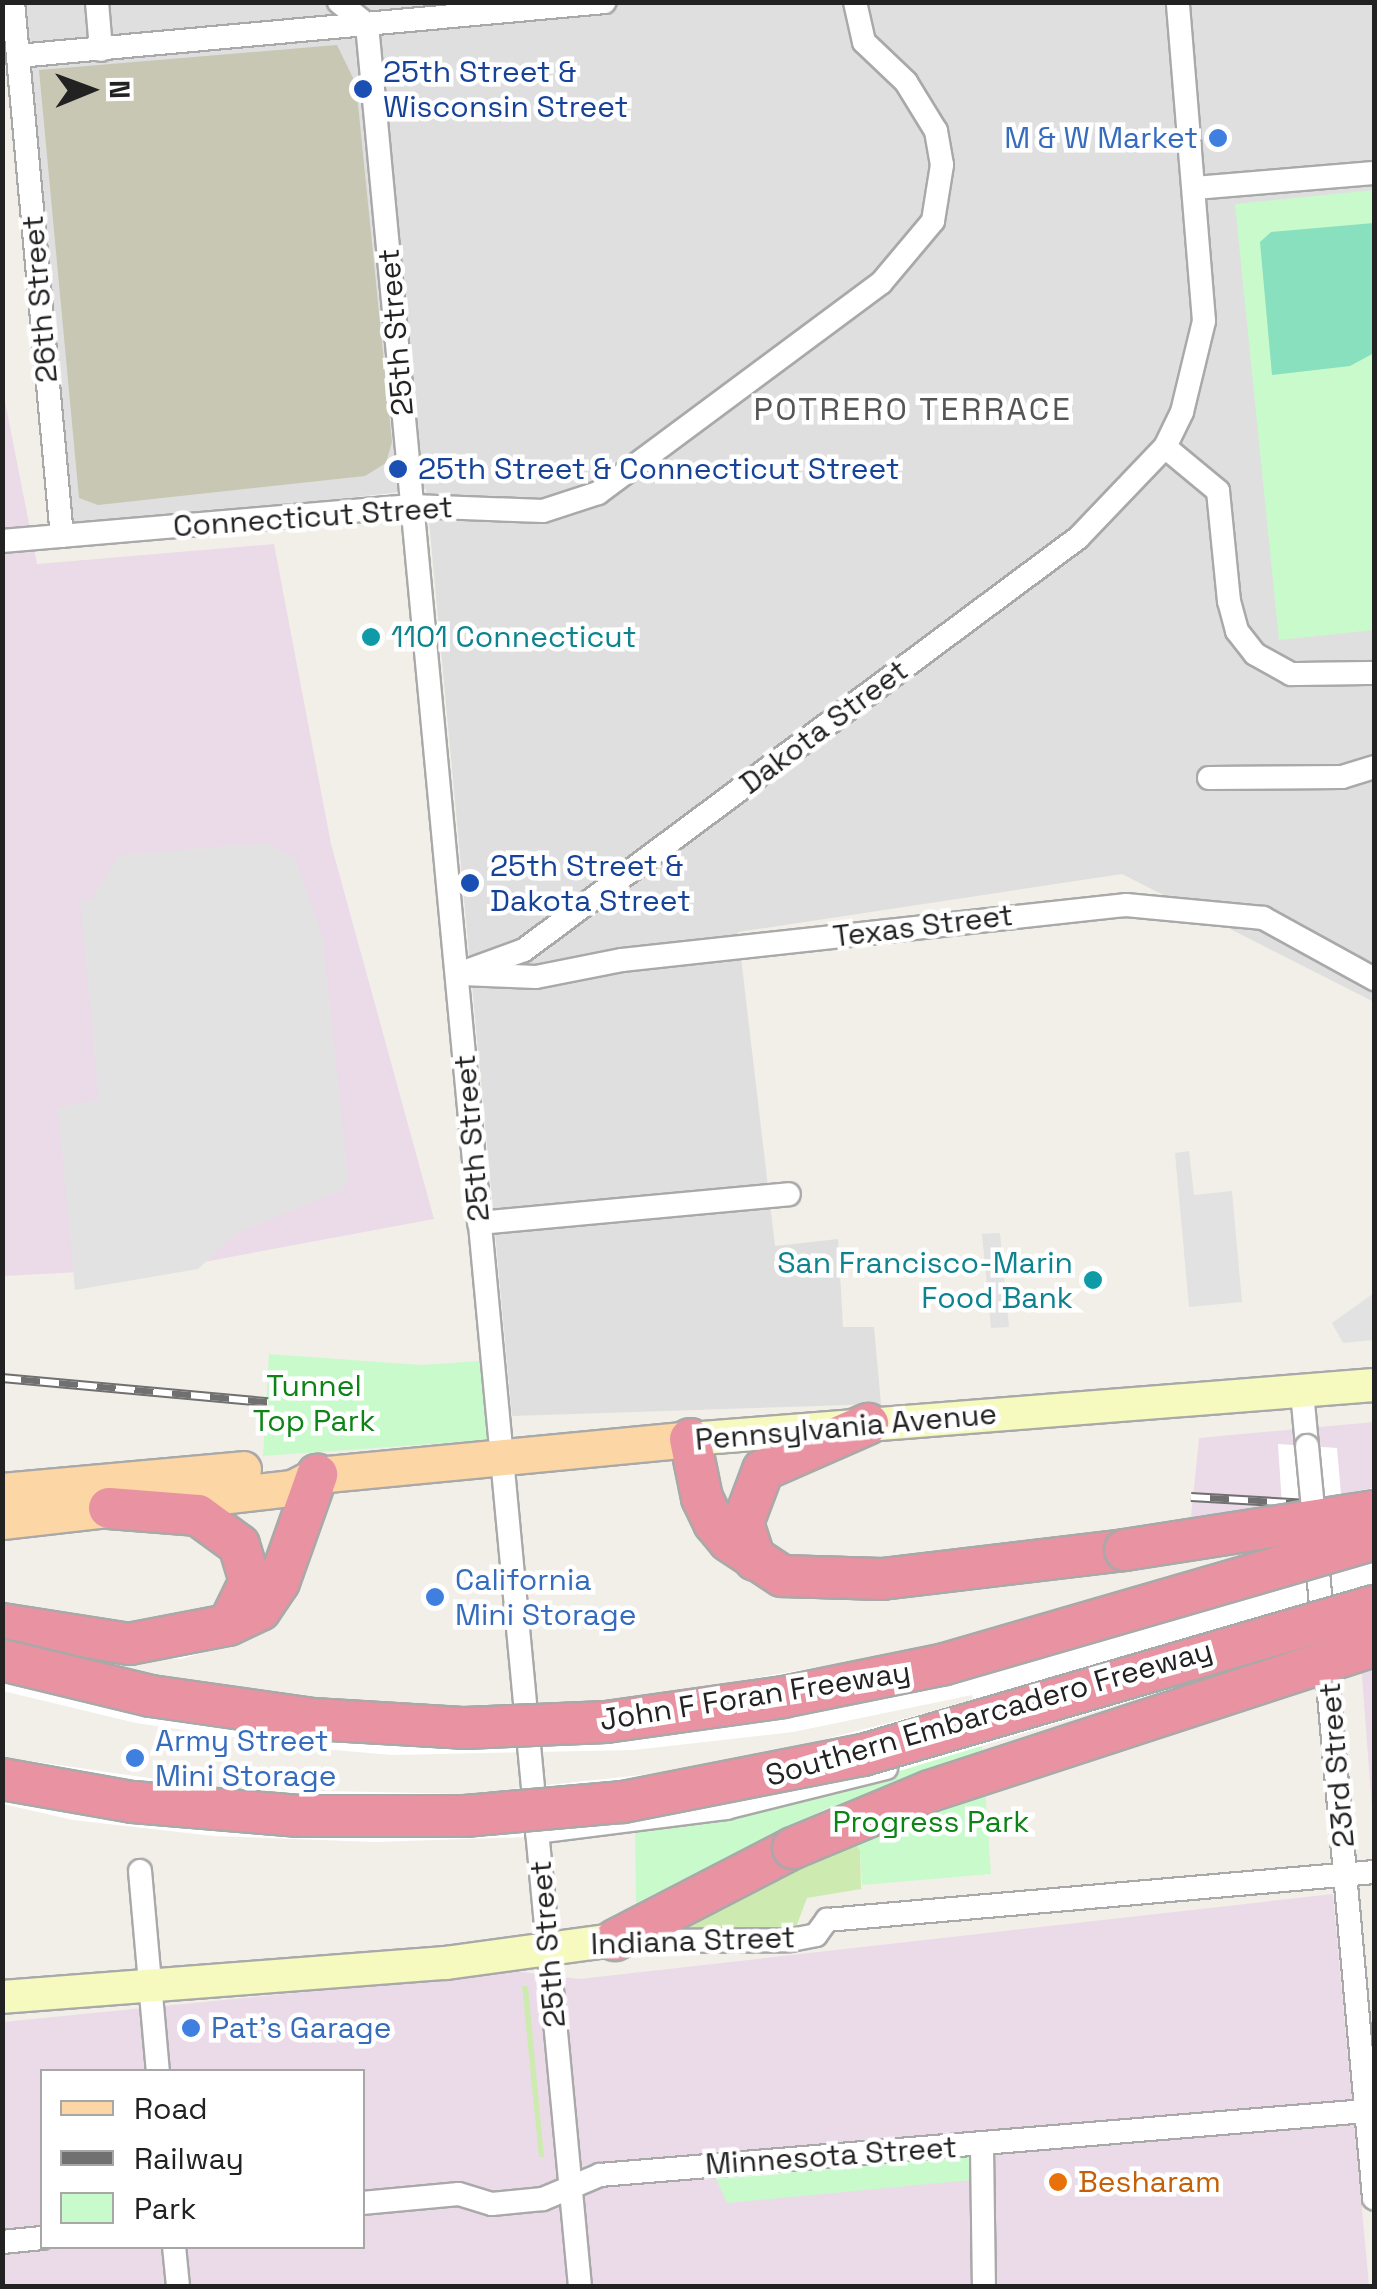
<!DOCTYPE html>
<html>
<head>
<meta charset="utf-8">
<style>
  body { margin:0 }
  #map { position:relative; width:1377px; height:2289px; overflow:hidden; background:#f2efe9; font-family:"Space Grotesk",sans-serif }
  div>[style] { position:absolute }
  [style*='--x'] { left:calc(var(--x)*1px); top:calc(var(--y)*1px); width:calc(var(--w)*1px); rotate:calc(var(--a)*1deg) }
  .residential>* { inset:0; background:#e0dfdf }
  .industrial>* { inset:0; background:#ebdbe8 }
  .construction>* { inset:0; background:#c7c7b4 }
  .grass>* { inset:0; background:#cdebb0 }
  .park>* { inset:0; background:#c8facc }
  .pitch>* { inset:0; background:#88e0be }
  .parking>* { inset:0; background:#e2e2e2 }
  .pier>* { inset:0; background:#fff }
  .roads { filter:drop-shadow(2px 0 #a9a9a9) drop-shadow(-2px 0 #a9a9a9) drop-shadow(0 2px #a9a9a9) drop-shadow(0 -2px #a9a9a9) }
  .minor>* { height:22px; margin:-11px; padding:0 11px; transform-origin:11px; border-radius:11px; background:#fff }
  .secondary>* { height:32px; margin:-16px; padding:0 16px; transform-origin:16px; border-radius:16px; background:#f7fabf }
  .primary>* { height:35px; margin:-17.5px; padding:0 17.5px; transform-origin:17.5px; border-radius:17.5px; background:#fcd6a4 }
  .motorway>* { height:40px; margin:-20px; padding:0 20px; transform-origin:20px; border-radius:20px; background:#e892a2 }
  .rail>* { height:10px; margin-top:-5px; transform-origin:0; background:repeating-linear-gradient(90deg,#fff 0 19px,#707070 0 38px); box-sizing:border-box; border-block:2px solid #707070 }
  .bridges { filter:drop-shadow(2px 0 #a9a9a9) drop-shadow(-2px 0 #a9a9a9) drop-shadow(0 2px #a9a9a9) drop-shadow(0 -2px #a9a9a9) }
  .minor-bridge>* { height:22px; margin:-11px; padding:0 11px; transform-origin:11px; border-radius:11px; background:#fff }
  .motorway-bridge>* { height:40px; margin:-20px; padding:0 20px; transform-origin:20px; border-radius:20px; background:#e892a2 }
  .dots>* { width:28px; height:28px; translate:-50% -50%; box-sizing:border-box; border:5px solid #fff; border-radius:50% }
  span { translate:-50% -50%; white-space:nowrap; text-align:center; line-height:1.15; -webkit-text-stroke:9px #fff; paint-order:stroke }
  .transit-label { font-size:30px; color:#164399 }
  .left { translate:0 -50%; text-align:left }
  .shop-label { font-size:30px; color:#366cbe }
  .right { translate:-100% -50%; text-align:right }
  .street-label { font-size:30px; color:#222 }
  .culture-label { font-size:30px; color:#0d838f }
  .park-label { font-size:30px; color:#0c8416 }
  .food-label { font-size:30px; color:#c56008 }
  .neighbourhood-label { font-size:32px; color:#555; letter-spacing:2.5px }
  .frame { position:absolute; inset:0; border:5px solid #222; pointer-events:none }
  .legend { position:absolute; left:40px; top:2069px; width:325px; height:180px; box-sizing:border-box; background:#fff; border:2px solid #a7a7a7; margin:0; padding:12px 18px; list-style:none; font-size:30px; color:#222 }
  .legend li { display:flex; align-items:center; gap:20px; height:50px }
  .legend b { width:50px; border:2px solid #a7a7a7 }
  .north { position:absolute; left:40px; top:40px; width:100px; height:100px; -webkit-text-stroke:8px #fff; paint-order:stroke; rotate:89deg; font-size:28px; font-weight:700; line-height:40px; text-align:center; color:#222 }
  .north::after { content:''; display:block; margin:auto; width:35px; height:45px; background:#222; clip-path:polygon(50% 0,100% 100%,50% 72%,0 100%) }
</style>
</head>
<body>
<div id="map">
  <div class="residential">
    <div style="clip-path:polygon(3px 3px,1374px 3px,1374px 1002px,1122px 874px,738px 932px,775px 1246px,838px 1239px,843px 1327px,874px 1327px,881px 1404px,512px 1416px,426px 489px,64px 530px)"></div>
  </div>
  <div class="industrial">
    <div style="clip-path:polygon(2px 386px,37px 564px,274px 544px,331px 844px,434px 1219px,177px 1267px,3px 1276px)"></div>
    <div style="clip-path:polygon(1374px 1422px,1374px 1592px,1340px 1537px,1190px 1526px,1199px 1438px)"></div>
    <div style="clip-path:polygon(1374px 1661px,1374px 1835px,1361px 1663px)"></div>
    <div style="clip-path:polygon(evenodd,1333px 1894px,1369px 2286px,3px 2286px,3px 2022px,514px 1971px,579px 1979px,1333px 1894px,42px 2072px,362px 2072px,362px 2246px,42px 2246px,42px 2072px)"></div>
  </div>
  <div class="construction">
    <div style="clip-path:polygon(337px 45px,356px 84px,392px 442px,386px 463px,365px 476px,98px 505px,79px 498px,39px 70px)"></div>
  </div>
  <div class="grass">
    <div style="clip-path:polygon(849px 1835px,860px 1850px,861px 1889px,807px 1898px,795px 1930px,685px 1930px,684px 1924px)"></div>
    <div style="clip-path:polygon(522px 1986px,528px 1986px,544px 2157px,539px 2157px)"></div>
  </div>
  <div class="park">
    <div style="clip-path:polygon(1374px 190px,1374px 630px,1279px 640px,1235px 204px)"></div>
    <div style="clip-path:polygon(269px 1354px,421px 1365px,480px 1361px,488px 1440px,263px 1456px)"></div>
    <div style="clip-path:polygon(982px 1746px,991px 1874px,862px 1885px,860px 1850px,829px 1807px,636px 1903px,635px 1821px)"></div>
    <div style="clip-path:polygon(964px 2152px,979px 2166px,981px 2179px,727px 2203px,713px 2172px)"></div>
  </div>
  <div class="pitch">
    <div style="clip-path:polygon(1374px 223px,1374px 353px,1350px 366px,1272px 375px,1260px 242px,1271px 232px)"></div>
  </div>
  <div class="parking">
    <div style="clip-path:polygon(266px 843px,295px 859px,323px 939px,348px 1177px,344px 1189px,236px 1233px,198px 1269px,75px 1290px,58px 1107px,99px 1100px,80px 901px,91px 900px,119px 855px)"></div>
    <div style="clip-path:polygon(1189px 1151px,1194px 1195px,1232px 1191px,1242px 1302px,1189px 1307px,1175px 1153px)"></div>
    <div style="clip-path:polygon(1000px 1233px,1009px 1327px,991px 1328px,982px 1234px)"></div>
    <div style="clip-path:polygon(1374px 1293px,1374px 1340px,1343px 1343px,1332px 1323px)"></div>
  </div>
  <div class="pier">
    <div style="clip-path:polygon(1278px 1444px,1337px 1448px,1341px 1494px,1374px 1488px,1374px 1664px,1331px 1640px,873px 1779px,529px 1837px,375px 1842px,214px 1836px,73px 1820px,3px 1804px,3px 1757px,225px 1789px,465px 1794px,716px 1767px,974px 1701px,972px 1695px,793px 1732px,634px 1750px,392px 1755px,300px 1747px,136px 1723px,3px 1691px,3px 1616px,117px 1629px,210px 1613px,222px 1647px,181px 1659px,83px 1659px,82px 1665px,220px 1691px,401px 1708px,635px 1699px,933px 1647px,1266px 1549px,1265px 1535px,930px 1592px,829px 1598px,783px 1594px,738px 1575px,768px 1549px,813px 1569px,1169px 1528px,1282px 1505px)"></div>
  </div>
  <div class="roads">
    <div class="minor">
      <div style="--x:13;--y:2;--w:536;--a:84.76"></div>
      <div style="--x:97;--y:2;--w:48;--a:85.2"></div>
      <div style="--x:339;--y:2;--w:36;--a:39"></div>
      <div style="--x:367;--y:25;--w:2271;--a:84.62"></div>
      <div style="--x:18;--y:56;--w:589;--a:-5.26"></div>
      <div style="--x:1194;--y:188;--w:181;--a:-4.8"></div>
      <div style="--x:1165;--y:447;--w:69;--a:39.7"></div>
      <div style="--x:1218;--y:491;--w:111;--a:84.3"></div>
      <div style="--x:1229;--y:601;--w:31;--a:75"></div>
      <div style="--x:1237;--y:631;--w:29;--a:52"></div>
      <div style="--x:1255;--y:654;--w:41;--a:29.1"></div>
      <div style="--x:1291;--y:674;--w:83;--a:-0.7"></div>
      <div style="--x:2;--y:541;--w:411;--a:-4.9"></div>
      <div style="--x:412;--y:506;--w:131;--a:2.2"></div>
      <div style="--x:543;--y:511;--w:58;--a:-18.1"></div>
      <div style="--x:598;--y:493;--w:352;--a:-36.6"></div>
      <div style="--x:881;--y:283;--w:81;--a:-50"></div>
      <div style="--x:933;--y:221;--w:57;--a:-80.9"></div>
      <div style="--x:942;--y:165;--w:35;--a:-100"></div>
      <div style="--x:936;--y:131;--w:57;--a:-121.5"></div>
      <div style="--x:906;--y:82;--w:58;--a:-136.4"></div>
      <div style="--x:864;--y:42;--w:41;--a:-102.7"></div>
      <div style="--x:1209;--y:778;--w:133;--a:-0.4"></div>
      <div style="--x:1342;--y:777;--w:34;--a:-17"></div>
      <div style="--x:458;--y:974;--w:70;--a:-20"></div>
      <div style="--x:524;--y:950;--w:690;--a:-36.64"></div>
      <div style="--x:1078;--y:538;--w:126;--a:-46.3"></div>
      <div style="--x:1165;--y:447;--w:39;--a:-64"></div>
      <div style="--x:1182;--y:412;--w:94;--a:-76.4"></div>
      <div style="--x:1204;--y:321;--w:320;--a:-94.7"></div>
      <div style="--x:462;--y:974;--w:74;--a:2.3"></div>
      <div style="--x:536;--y:977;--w:88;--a:-11.2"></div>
      <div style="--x:622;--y:960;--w:507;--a:-6.23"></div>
      <div style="--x:1126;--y:905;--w:138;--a:5.4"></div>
      <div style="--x:1263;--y:918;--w:127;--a:28.8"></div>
      <div style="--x:479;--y:1223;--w:311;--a:-5.3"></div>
      <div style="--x:1302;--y:1392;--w:54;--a:84.7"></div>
      <div style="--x:1316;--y:1549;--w:652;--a:84.89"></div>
      <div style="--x:537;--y:1832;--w:191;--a:-7.2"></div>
      <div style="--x:726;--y:1808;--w:165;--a:-14"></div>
      <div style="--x:140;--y:1871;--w:202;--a:84.9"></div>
      <div style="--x:624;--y:1941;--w:167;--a:-0.3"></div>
      <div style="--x:791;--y:1940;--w:25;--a:-11"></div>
      <div style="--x:816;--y:1935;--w:19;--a:-54"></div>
      <div style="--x:827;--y:1920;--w:549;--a:-5.01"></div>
      <div style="--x:982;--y:2147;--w:139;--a:89.2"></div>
      <div style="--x:362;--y:2203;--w:97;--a:-5.3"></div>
      <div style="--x:459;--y:2194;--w:34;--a:17"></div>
      <div style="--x:492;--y:2204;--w:51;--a:-5.6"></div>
      <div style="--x:543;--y:2199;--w:62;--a:-22.8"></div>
      <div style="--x:600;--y:2175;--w:769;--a:-4.78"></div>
      <div style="--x:2;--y:2242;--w:40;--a:-5.7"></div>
      <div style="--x:174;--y:2246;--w:40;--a:84.3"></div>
    </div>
    <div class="secondary">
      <div style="--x:690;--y:1439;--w:686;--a:-4.51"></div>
      <div style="--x:2;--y:1997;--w:445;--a:-4.4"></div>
      <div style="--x:446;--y:1963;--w:171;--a:-7.8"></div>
    </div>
    <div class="primary">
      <div style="--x:2;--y:1491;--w:242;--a:-5.2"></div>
      <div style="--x:2;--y:1521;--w:292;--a:-6.5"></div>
      <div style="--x:292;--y:1488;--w:28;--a:-27"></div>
      <div style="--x:317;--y:1475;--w:375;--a:-5.5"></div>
    </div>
    <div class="motorway">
      <div style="--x:690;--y:1439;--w:60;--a:78.5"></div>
      <div style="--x:702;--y:1498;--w:28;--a:64"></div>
      <div style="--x:714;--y:1523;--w:23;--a:50"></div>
      <div style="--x:729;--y:1541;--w:64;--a:33.4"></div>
      <div style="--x:782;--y:1576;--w:100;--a:1.7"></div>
      <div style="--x:882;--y:1579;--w:245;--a:-6.8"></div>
      <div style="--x:109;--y:1508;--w:89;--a:4.5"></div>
      <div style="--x:198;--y:1515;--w:51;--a:36.2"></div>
      <div style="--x:239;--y:1545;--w:38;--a:73"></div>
      <div style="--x:250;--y:1581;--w:46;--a:116"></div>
      <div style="--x:755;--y:1560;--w:39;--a:-108"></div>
      <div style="--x:743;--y:1523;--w:57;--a:-69.3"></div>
      <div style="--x:763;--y:1470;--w:115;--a:-23.7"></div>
      <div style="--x:2;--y:1624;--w:129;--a:8.9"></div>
      <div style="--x:129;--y:1644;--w:101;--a:-10.9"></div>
      <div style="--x:228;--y:1625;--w:35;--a:-25"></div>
      <div style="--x:260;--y:1610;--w:34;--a:-56"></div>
      <div style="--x:279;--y:1582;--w:114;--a:-70.4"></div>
      <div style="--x:615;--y:1940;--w:200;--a:-27.3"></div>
    </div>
  </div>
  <div class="rail">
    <div style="--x:2;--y:1378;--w:267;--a:5.2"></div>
    <div style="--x:1191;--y:1497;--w:183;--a:3.4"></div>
  </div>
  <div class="bridges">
    <div class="minor-bridge">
      <div style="--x:1307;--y:1446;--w:83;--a:84.5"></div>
    </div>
    <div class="motorway-bridge">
      <div style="--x:1125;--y:1550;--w:252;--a:-8.9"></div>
      <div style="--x:2;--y:1660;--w:153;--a:13.6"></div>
      <div style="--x:151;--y:1696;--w:164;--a:8.1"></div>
      <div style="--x:313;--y:1719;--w:150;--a:3.4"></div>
      <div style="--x:463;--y:1728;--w:143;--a:-2.4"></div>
      <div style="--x:606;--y:1722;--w:179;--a:-8"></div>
      <div style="--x:783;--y:1697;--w:165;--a:-11.5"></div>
      <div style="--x:945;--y:1664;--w:447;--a:-16.2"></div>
      <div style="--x:2;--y:1779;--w:133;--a:10"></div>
      <div style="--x:133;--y:1802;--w:167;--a:4.8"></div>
      <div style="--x:299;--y:1816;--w:166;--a:0"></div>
      <div style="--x:465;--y:1816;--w:159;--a:-5.1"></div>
      <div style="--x:623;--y:1802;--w:245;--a:-11.1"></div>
      <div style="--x:863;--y:1755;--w:532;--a:-16.26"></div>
      <div style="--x:793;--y:1848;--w:148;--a:-22.6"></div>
      <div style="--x:930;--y:1791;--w:467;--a:-18.1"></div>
    </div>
  </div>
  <div class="dots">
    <div style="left:363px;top:89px;background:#1a4fb4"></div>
    <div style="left:1218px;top:138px;background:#3f7fe0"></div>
    <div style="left:398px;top:469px;background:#1a4fb4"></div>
    <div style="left:371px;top:637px;background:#0f9aa8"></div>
    <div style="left:470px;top:883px;background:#1a4fb4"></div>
    <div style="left:1093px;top:1280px;background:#0f9aa8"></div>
    <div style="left:435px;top:1597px;background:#3f7fe0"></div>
    <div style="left:135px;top:1758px;background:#3f7fe0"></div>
    <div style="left:191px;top:2028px;background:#3f7fe0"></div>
    <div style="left:1058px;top:2182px;background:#e8710a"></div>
  </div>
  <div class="transit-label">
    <span class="left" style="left:383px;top:89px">25th Street &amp;<br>Wisconsin Street</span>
    <span class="left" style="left:418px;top:469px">25th Street &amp; Connecticut Street</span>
    <span class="left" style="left:490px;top:883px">25th Street &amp;<br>Dakota Street</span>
  </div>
  <div class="shop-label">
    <span class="right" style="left:1198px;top:138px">M &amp; W Market</span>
    <span class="left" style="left:455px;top:1597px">California<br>Mini Storage</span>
    <span class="left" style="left:155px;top:1758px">Army Street<br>Mini Storage</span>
    <span class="left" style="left:211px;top:2028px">Pat's Garage</span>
  </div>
  <div class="street-label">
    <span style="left:40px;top:299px;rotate:-95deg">26th Street</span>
    <span style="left:396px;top:332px;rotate:-95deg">25th Street</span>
    <span style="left:313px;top:517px;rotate:-4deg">Connecticut Street</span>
    <span style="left:824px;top:727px;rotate:-37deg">Dakota Street</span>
    <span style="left:923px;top:926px;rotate:-7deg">Texas Street</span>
    <span style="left:472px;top:1138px;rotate:-95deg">25th Street</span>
    <span style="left:846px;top:1427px;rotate:-5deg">Pennsylvania Avenue</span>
    <span style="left:755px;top:1696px;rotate:-9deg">John F Foran Freeway</span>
    <span style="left:989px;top:1713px;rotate:-16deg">Southern Embarcadero Freeway</span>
    <span style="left:1337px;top:1765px;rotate:-95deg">23rd Street</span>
    <span style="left:693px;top:1941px;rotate:-2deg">Indiana Street</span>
    <span style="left:548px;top:1944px;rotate:-95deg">25th Street</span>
    <span style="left:831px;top:2156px;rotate:-4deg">Minnesota Street</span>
  </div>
  <div class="culture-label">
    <span class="left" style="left:391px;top:637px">1101 Connecticut</span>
    <span class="right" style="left:1073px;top:1280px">San Francisco-Marin<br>Food Bank</span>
  </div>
  <div class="park-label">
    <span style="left:314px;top:1403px">Tunnel<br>Top Park</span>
    <span style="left:931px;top:1822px">Progress Park</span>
  </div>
  <div class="food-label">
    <span class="left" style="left:1078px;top:2182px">Besharam</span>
  </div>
  <div class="neighbourhood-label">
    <span style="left:913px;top:409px">POTRERO TERRACE</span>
  </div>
  <div class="frame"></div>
  <ul class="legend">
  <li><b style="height:12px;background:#fcd6a4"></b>Road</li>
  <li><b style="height:12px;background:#707070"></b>Railway</li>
  <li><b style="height:28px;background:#c8facc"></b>Park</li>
  </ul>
  <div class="north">N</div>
</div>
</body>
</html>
